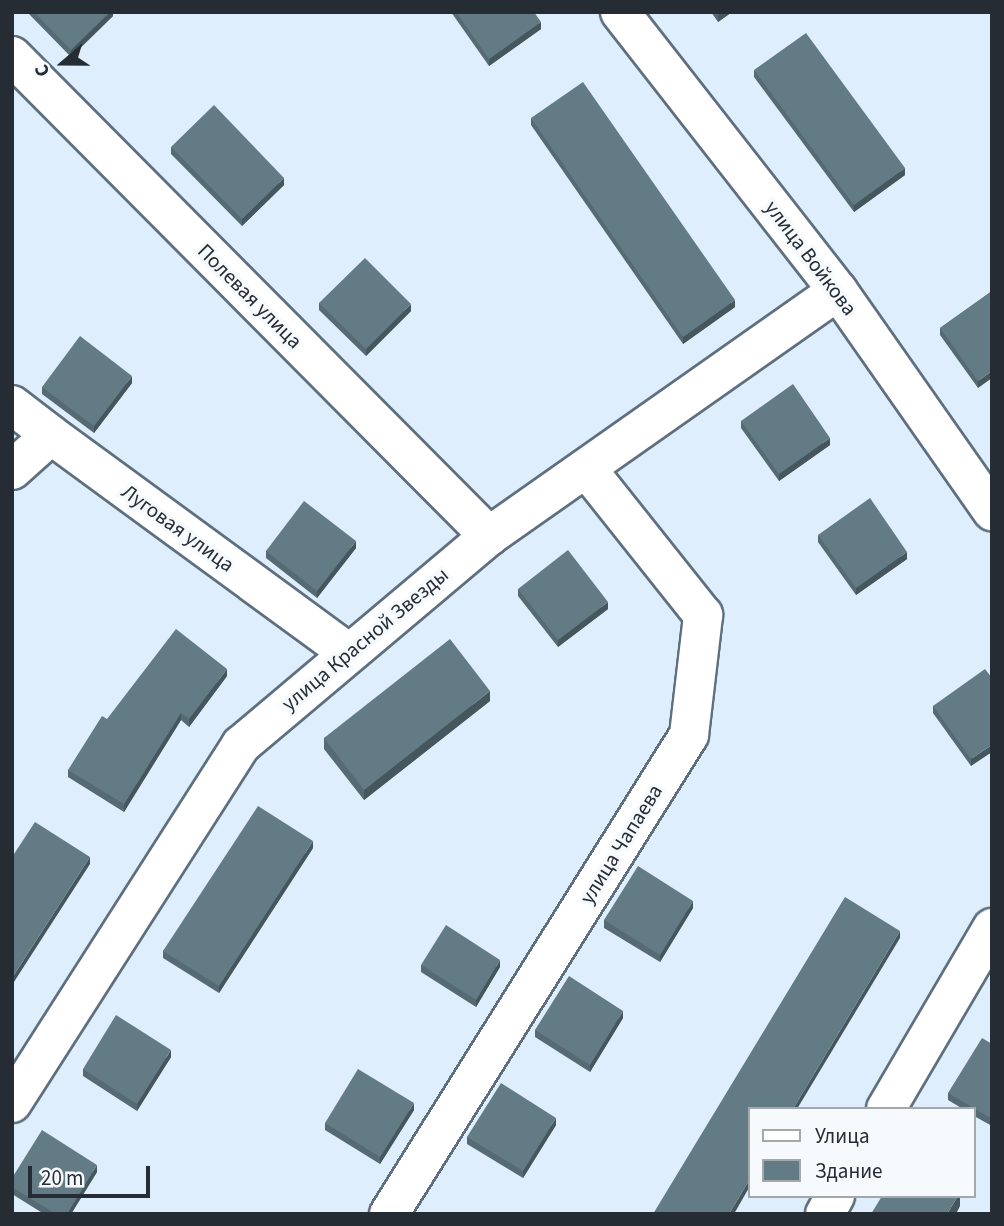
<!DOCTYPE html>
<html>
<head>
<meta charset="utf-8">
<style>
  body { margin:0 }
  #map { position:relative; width:1004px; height:1226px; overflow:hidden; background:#dfeefc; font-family:"Source Sans 3",sans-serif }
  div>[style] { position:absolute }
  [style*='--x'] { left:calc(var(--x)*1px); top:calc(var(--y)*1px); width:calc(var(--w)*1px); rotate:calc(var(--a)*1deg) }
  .roads { filter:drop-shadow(2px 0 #5e6f7e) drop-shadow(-2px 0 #5e6f7e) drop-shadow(0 2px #5e6f7e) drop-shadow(0 -2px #5e6f7e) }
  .minor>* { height:38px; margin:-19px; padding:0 19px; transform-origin:19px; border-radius:19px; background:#fff }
  .wall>* { inset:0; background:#556a72 }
  .shaded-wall>* { inset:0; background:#45565c }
  .building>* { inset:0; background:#637b84 }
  span { translate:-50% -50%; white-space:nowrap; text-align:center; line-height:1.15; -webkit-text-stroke:7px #f6fafd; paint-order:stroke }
  .street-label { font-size:21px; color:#252c33 }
  .frame { position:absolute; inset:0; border:14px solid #252c33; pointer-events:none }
  .legend { position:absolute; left:748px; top:1107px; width:228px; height:91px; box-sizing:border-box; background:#f6fafd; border:2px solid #a2a8ac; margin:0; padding:9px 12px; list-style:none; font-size:21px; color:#252c33 }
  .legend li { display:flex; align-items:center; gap:14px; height:35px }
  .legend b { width:35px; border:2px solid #a2a8ac }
  .north { position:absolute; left:28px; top:28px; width:70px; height:70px; -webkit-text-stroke:5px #f6fafd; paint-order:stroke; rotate:250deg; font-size:19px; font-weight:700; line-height:28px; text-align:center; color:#252c33 }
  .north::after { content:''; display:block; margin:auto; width:24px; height:32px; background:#252c33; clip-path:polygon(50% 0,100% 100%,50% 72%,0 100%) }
  .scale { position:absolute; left:28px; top:1166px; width:122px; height:32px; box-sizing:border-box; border:4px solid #252c33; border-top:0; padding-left:9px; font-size:21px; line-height:24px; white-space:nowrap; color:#252c33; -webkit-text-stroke:5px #f6fafd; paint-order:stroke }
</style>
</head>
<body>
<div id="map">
  <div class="roads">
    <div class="minor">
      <div style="--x:620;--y:12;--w:354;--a:52"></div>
      <div style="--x:838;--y:291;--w:269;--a:55"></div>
      <div style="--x:12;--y:56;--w:677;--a:45.18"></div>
      <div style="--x:12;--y:405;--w:49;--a:37.6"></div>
      <div style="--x:12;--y:470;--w:52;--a:-41.9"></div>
      <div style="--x:51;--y:435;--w:367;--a:36.2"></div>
      <div style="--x:12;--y:1103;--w:425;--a:-57.4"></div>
      <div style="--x:241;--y:745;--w:324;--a:-40.1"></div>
      <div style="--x:489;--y:536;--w:426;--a:-35.1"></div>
      <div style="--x:886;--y:1109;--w:210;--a:-59.6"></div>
      <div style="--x:389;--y:1214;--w:565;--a:-57.94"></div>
      <div style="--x:689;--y:735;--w:121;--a:-83.3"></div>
      <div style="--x:703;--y:615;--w:186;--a:-128.5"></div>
      <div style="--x:825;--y:1214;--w:21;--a:-61"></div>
    </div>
  </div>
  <div class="wall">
    <div style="clip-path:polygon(27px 12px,113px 12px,113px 16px,71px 57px)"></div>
    <div style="clip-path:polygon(451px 12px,534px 12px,541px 29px,489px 66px)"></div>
    <div style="clip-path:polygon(711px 12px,732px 12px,718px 22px)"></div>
    <div style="clip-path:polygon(754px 70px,905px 175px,854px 212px,754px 77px)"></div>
    <div style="clip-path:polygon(531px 118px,735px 307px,683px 344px,531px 125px)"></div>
    <div style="clip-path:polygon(171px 147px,284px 185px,242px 226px,171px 154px)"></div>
    <div style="clip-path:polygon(992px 291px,978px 388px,940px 335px,940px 328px)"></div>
    <div style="clip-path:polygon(319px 303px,411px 311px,366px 356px,319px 310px)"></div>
    <div style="clip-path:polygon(132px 383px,94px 433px,42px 394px,42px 387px)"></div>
    <div style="clip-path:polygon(741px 421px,830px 445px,779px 481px,741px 428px)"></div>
    <div style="clip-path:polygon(818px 535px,907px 559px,856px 595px,818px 542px)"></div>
    <div style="clip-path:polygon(356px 548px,317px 598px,266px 558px,266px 551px)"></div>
    <div style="clip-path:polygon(518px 589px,608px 609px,558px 647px,518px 596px)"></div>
    <div style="clip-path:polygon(227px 676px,189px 727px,181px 720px,124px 812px,68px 777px,68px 770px)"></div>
    <div style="clip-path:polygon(992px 678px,971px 766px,933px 713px,933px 706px)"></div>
    <div style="clip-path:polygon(490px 701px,364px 800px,324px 749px,324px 738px)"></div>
    <div style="clip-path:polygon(313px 848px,219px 993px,163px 958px,163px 951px)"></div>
    <div style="clip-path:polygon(693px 908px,660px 962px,604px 928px,604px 920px)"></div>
    <div style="clip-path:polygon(421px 965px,500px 967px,476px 1007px,421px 972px)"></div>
    <div style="clip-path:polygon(623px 1018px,590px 1072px,535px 1037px,535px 1030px)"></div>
    <div style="clip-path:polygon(992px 1044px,992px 1126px,974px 1116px,974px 1109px,963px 1109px,948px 1100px,948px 1093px)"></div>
    <div style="clip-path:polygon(171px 1057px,137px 1111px,83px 1076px,83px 1069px)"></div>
    <div style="clip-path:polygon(414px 1110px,380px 1164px,325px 1130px,325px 1123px)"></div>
    <div style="clip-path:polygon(556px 1125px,523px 1178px,467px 1144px,467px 1137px)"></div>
    <div style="clip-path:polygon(97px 1172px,71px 1214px,44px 1214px,12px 1194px,12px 1178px)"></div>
  </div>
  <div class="shaded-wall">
    <div style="clip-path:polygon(110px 12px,113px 12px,113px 16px,71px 57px,71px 50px)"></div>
    <div style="clip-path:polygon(722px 12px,732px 12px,718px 22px,718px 15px)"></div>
    <div style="clip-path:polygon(541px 22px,541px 29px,489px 66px,489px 59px)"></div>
    <div style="clip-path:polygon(905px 168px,905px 175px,854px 212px,854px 205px)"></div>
    <div style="clip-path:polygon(284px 178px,284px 185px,242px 226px,242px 219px)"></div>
    <div style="clip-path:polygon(735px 300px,735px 307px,683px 344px,683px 337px)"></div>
    <div style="clip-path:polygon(411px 304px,411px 311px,366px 356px,366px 349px)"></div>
    <div style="clip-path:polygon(992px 371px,992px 378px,978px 388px,978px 381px)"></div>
    <div style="clip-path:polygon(132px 376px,132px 383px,94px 433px,94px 426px)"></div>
    <div style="clip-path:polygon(830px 438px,830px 445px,779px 481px,779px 474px)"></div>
    <div style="clip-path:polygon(356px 541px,356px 548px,317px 598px,317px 591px)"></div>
    <div style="clip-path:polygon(907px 552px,907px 559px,856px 595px,856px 588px)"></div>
    <div style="clip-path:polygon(608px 602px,608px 609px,558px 647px,558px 640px)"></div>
    <div style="clip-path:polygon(227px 669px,227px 676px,189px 727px,189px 719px)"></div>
    <div style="clip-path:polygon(490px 691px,490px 701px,364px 800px,364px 790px)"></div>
    <div style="clip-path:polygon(181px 713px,181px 720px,124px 812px,124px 804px)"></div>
    <div style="clip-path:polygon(992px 745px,992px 752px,971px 766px,971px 759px)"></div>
    <div style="clip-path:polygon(313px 841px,313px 848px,219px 993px,219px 986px)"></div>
    <div style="clip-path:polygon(90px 857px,90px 864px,12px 985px,12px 978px)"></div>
    <div style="clip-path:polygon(693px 901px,693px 908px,660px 962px,660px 955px)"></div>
    <div style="clip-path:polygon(900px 931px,900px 938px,797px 1109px,793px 1109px)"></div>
    <div style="clip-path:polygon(500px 960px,500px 967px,476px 1007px,476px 1000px)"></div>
    <div style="clip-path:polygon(623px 1011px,623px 1018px,590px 1072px,590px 1065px)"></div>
    <div style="clip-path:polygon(171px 1050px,171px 1057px,137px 1111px,137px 1104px)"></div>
    <div style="clip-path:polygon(414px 1103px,414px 1110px,380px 1164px,380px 1157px)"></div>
    <div style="clip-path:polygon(556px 1118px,556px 1125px,523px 1178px,523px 1171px)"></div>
    <div style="clip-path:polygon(97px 1165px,97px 1172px,71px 1214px,67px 1214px)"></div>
    <div style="clip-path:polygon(750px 1179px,750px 1186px,734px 1214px,729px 1214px)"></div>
    <div style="clip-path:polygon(958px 1196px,960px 1196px,960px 1206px,956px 1214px,947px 1214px)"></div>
  </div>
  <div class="building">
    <div style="clip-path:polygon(34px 12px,110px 12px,71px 50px)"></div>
    <div style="clip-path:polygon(456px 12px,534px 12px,541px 22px,489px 59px)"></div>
    <div style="clip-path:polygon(806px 33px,905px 168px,854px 205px,754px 70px)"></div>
    <div style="clip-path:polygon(583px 82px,735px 300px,683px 337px,531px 118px)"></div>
    <div style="clip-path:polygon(214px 105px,284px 178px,242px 219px,171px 147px)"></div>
    <div style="clip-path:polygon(365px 258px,411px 304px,366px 349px,319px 303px)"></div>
    <div style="clip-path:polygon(992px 291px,992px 371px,978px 381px,940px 328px)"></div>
    <div style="clip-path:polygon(80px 336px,132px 376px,94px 426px,42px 387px)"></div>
    <div style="clip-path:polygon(793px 384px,830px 438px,779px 474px,741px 421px)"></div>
    <div style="clip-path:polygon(870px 498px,907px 552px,856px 588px,818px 535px)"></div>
    <div style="clip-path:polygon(304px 501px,356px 541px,317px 591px,266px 551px)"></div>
    <div style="clip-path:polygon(568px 550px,608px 602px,558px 640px,518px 589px)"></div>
    <div style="clip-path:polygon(176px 629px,227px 669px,189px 719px,181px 713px,124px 804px,68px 770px,102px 716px,107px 719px)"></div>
    <div style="clip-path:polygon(450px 639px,490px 691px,364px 790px,324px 738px)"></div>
    <div style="clip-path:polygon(985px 669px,992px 678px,992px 745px,971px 759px,933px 706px)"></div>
    <div style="clip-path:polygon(258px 806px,313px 841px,219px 986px,163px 951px)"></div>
    <div style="clip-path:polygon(35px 822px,90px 857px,12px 978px,12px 857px)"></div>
    <div style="clip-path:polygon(638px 866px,693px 901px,660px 955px,604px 920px)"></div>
    <div style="clip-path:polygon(845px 897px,900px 931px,793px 1109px,750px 1109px,750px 1179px,729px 1214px,653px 1214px)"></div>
    <div style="clip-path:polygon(446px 925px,500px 960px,476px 1000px,421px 965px)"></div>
    <div style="clip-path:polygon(569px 976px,623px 1011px,590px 1065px,535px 1030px)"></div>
    <div style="clip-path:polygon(116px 1015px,171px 1050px,137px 1104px,83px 1069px)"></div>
    <div style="clip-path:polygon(982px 1038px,992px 1044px,992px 1119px,948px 1093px)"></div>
    <div style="clip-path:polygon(358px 1069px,414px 1103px,380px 1157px,325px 1123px)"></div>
    <div style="clip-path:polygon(501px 1083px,556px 1118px,523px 1171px,467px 1137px)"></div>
    <div style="clip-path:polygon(42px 1130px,97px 1165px,67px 1214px,56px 1214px,12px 1187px,12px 1178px)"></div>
    <div style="clip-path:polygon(882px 1196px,958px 1196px,947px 1214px,871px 1214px)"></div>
  </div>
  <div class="street-label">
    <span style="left:811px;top:258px;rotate:53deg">улица Войкова</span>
    <span style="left:250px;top:296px;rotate:45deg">Полевая улица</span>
    <span style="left:178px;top:528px;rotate:36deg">Луговая улица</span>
    <span style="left:365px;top:639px;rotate:-40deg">улица Красной Звезды</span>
    <span style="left:621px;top:844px;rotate:-58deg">улица Чапаева</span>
  </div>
  <div class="frame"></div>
  <ul class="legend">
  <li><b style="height:9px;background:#fff"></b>Улица</li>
  <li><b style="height:19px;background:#637b84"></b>Здание</li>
  </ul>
  <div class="north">С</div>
  <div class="scale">20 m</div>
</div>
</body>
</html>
